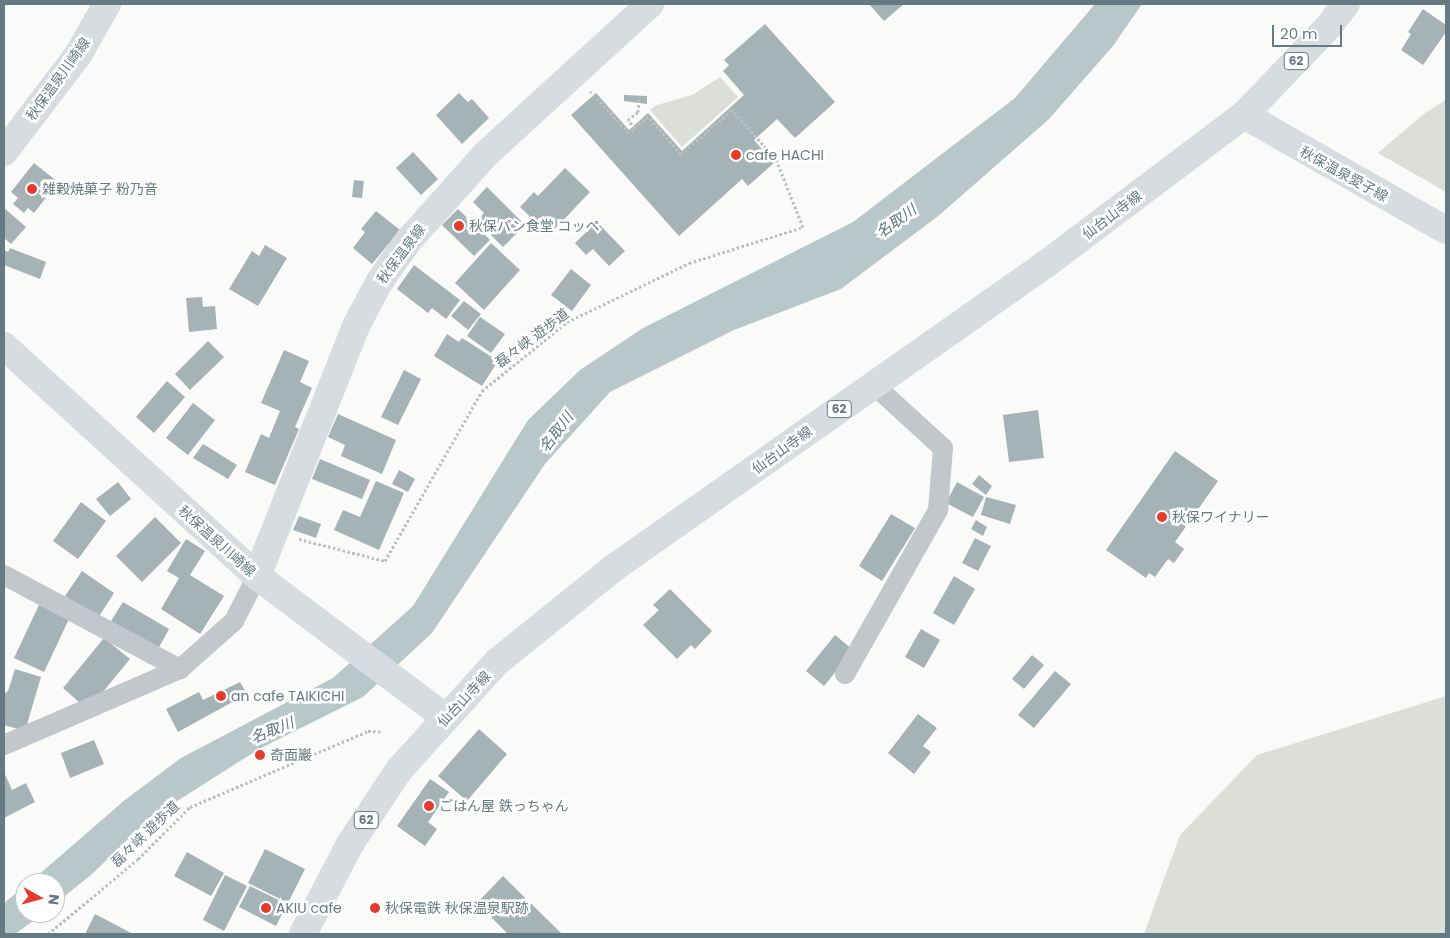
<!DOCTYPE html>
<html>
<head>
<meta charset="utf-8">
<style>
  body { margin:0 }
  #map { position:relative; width:1450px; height:938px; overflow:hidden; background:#fafaf8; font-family:Poppins,"Noto Sans JP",sans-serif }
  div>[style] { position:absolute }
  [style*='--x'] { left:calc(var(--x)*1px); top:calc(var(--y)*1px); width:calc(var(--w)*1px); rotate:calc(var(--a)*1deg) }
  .green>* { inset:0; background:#dbdfd7 }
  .water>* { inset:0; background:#b8c7c9 }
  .building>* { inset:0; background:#a5b2b6 }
  .path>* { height:3px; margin-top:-1.5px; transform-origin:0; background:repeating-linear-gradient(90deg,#bbc0c2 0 2.5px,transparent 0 5px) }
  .street>* { height:20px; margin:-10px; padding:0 10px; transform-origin:10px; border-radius:10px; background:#c1c7ca }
  .secondary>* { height:28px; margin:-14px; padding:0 14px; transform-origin:14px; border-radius:14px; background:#d6dcdf }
  .primary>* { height:28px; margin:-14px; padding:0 14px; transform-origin:14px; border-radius:14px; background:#d6dcdf }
  .dots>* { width:14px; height:14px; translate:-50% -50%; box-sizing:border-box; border:2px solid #fff; border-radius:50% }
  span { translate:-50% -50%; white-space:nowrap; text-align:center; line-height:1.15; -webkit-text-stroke:5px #fff; paint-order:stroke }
  .shield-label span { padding:1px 4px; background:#fff; border:1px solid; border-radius:4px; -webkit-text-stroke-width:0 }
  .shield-label { font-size:12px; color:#657a83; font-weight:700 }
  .street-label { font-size:14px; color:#657a83 }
  .poi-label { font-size:14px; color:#657a83 }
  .left { translate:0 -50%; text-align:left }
  .water-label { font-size:15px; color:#60797c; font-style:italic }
  .frame { position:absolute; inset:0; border:5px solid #657a83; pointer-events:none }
  .north { position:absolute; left:15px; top:873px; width:50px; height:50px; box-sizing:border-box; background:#fff; border:1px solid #c1cacd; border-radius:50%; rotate:97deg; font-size:14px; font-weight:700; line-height:20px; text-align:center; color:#657a83 }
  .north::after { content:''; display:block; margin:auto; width:18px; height:22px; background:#e53b2d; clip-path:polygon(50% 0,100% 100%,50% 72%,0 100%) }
  .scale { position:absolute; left:1272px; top:25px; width:70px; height:22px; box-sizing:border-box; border:2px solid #657a83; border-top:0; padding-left:6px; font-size:15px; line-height:18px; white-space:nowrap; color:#657a83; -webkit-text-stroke:4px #fff; paint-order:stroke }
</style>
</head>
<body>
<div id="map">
  <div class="green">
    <div style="clip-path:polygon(720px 77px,738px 97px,682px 147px,650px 110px,657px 105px,692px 95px)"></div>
    <div style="clip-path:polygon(1446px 100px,1446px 192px,1378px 153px,1425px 113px)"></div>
    <div style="clip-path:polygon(1446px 696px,1446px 934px,1144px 934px,1180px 835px,1257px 755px)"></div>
  </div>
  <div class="water">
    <div style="clip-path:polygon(1095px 4px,1142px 4px,1113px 46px,1049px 119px,937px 217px,841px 289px,734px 330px,610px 392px,545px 464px,432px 633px,363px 697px,259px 749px,149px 819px,92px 874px,55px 904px,55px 883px,29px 883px,125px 800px,181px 758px,333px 678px,413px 606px,528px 420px,580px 370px,643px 328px,853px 222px,1015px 98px)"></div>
    <div style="clip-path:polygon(25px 886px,25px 913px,44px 913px,15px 934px,4px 934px,4px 903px)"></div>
  </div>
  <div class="building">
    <div style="clip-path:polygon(869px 4px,904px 4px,884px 21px)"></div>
    <div style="clip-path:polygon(1423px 9px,1446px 25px,1446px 32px,1423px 65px,1401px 50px,1411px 34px,1408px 32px)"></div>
    <div style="clip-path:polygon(765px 24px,835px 102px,795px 138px,777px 119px,754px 140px,774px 163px,748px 186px,742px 179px,679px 236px,571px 115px,596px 93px,629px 130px,648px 113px,682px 151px,744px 95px,723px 71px,729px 65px,724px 60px)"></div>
    <div style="clip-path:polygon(459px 93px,468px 102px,472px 99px,489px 118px,462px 144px,436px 115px)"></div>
    <div style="clip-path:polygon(624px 95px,647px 96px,647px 104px,624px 101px)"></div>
    <div style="clip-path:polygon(413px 152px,438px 179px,421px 195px,396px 168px)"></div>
    <div style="clip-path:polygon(34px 163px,58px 182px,34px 213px,28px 208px,24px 213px,13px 204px,18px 198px,11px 192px)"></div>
    <div style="clip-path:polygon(565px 168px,590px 192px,549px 235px,520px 207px,534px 192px,538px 196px)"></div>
    <div style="clip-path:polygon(354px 180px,364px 181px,362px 198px,352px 197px)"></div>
    <div style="clip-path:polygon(487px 187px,525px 225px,503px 247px,477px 221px,484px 213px,473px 202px)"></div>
    <div style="clip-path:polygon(4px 208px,26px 227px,11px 244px,4px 238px)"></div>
    <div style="clip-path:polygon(458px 209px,490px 240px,474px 256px,442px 225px)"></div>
    <div style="clip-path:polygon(376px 211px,400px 230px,372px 264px,353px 248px,365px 232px,361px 229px)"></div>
    <div style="clip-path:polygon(597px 222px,625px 251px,609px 266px,593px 249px,586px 255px,575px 243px)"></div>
    <div style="clip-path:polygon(491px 243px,520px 270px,484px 310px,455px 283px)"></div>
    <div style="clip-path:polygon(265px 245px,287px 258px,258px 306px,229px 289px,252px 251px,259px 256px)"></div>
    <div style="clip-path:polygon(10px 248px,46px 262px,40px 279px,4px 265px,4px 250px,8px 252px)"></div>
    <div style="clip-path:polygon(414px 265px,460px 300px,446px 319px,432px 308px,428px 313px,397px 289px)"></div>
    <div style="clip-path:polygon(571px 269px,591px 285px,572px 311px,551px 295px)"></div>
    <div style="clip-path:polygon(202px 297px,203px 307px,215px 306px,217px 329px,189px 332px,186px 298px)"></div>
    <div style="clip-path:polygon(464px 301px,481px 314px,468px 330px,451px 316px)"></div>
    <div style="clip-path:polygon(480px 317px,505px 334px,491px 353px,467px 336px)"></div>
    <div style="clip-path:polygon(447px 334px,459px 342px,462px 338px,498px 361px,482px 386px,434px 356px)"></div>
    <div style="clip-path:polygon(208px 341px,224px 357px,190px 390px,175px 374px)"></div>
    <div style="clip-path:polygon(284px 350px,309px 361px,300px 382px,312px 388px,295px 427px,299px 429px,275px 485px,245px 472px,261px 434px,269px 438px,280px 411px,261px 403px)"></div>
    <div style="clip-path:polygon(404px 370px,421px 379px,398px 425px,381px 417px)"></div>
    <div style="clip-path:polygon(167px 381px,185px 397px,154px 433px,136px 417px)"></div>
    <div style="clip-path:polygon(193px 403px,215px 420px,188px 455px,166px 438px)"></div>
    <div style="clip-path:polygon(1038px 410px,1044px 458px,1009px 462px,1003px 415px)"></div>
    <div style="clip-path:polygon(338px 414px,396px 440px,382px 474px,341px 456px,345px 445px,328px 437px)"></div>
    <div style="clip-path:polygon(203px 444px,237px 465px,228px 479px,193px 458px)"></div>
    <div style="clip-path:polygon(1175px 451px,1218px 481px,1175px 542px,1184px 549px,1174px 563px,1168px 559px,1155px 577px,1149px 573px,1146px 578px,1106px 550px)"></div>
    <div style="clip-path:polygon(320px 459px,370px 480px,362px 499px,312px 479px)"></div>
    <div style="clip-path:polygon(399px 470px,415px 479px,408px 492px,392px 484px)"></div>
    <div style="clip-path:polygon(979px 475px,992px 486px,986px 495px,972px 484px)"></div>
    <div style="clip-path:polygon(376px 481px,404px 493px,379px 550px,334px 530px,343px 510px,360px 517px)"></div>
    <div style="clip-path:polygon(118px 482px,131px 499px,110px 516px,96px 499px)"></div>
    <div style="clip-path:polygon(957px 482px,984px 497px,973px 517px,946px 503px)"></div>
    <div style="clip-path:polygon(986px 497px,1016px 505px,1010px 524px,981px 515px)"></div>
    <div style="clip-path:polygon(81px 502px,106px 521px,78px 559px,53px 541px)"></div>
    <div style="clip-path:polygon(891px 514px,915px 528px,882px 581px,859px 566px)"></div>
    <div style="clip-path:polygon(299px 516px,321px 524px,316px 538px,293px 530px)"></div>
    <div style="clip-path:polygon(155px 517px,181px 543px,142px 582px,116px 556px)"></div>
    <div style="clip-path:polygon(976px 520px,987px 527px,983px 536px,971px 529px)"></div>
    <div style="clip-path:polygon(975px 538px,991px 546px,978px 571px,962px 563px)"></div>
    <div style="clip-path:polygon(186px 539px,205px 551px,190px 575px,224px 596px,200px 634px,161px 609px,179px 578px,167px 571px)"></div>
    <div style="clip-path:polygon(82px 571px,114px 593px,98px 618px,65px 596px)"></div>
    <div style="clip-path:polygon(954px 576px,975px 589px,954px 625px,933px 613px)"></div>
    <div style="clip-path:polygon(670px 589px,712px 631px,695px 649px,691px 645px,677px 659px,643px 625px,659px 610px,653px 605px)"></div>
    <div style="clip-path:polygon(123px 602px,169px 629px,158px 649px,111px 621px)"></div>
    <div style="clip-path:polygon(39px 605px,69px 619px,44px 672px,14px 658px)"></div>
    <div style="clip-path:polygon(921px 629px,940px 640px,924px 668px,905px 657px)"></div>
    <div style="clip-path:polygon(835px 635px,853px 650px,824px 686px,806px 671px)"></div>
    <div style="clip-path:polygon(104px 638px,130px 659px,88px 710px,63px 688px)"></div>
    <div style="clip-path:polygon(1032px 655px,1044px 665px,1024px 689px,1012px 679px)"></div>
    <div style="clip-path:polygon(15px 669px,41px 677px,25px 731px,4px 725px,4px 694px,8px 691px)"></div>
    <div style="clip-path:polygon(1055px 671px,1071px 684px,1034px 728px,1018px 715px)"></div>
    <div style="clip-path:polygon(240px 682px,247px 694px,178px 732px,166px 709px,199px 692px,203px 700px)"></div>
    <div style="clip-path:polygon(918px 714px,937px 728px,923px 746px,931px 752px,914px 774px,888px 753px)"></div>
    <div style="clip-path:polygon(479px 729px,507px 754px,467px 801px,438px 776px)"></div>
    <div style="clip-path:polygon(94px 740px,104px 764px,70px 778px,61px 753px)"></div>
    <div style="clip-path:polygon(4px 772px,12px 790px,26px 783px,35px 802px,4px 818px)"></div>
    <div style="clip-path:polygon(430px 779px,449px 792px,428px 822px,437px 829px,425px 846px,397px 826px)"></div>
    <div style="clip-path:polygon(265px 849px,305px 869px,288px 903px,248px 883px)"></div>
    <div style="clip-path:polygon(187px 852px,224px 873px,211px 896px,174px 876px)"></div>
    <div style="clip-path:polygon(225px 875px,247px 886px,224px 931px,203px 920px)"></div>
    <div style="clip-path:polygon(503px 876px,561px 933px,560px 934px,508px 934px,477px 903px)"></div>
    <div style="clip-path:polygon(250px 886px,287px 904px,276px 926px,239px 907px)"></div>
    <div style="clip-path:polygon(95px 914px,133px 934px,85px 934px)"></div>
  </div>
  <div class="path">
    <div style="--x:635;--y:128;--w:11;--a:-131"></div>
    <div style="--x:628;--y:120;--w:13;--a:-39"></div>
    <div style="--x:638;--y:112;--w:13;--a:-86"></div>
    <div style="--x:299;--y:539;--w:89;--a:14.3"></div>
    <div style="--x:385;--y:561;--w:196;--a:-60.3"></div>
    <div style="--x:482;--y:391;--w:109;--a:-39.1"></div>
    <div style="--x:567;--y:322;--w:136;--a:-25.8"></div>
    <div style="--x:689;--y:263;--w:120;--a:-17.5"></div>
    <div style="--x:803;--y:227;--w:73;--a:-111.7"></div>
    <div style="--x:776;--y:159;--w:66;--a:-131.9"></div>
    <div style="--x:732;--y:110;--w:67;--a:139.2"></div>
    <div style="--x:681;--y:154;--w:50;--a:-131"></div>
    <div style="--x:648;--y:116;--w:25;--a:138"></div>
    <div style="--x:629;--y:133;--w:57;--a:-132.9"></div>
    <div style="--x:48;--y:934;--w:117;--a:-39.8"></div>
    <div style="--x:138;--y:859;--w:74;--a:-45"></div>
    <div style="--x:190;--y:807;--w:194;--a:-23.1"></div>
    <div style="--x:368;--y:731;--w:15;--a:4"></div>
  </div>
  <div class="street">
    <div style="--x:4;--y:575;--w:200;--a:28.1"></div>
    <div style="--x:845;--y:674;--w:189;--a:-60.4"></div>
    <div style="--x:938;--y:510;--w:62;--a:-85.4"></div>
    <div style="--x:943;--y:448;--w:95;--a:-137.6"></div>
    <div style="--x:4;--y:745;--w:192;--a:-23.4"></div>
    <div style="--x:180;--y:669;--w:72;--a:-41.6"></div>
    <div style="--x:234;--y:621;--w:51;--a:-62.9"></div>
  </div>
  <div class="secondary">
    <div style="--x:1244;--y:115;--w:232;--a:29.7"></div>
    <div style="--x:4;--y:152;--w:122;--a:-52.7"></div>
    <div style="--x:78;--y:55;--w:59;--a:-60.4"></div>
    <div style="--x:4;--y:346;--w:342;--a:42.3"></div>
    <div style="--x:257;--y:576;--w:236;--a:36.9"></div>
    <div style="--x:257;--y:576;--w:271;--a:-68.4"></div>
    <div style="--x:357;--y:324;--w:49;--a:-61.9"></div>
    <div style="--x:380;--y:281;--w:49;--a:-55"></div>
    <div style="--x:408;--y:241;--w:118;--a:-48.1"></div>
    <div style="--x:487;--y:153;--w:221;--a:-42.4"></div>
  </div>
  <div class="primary">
    <div style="--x:303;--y:934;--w:102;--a:-62.4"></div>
    <div style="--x:350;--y:844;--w:89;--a:-56.5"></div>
    <div style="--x:399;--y:770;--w:147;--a:-47.8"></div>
    <div style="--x:498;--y:661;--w:150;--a:-38.8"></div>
    <div style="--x:615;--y:567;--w:527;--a:-35.11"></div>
    <div style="--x:1046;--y:264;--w:248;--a:-37"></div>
    <div style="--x:1244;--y:115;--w:122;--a:-46.3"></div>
    <div style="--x:1328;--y:27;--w:29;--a:-52"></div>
  </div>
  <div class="dots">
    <div style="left:736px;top:155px;background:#e53b2d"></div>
    <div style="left:32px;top:189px;background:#e53b2d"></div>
    <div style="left:459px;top:226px;background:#e53b2d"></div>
    <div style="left:1162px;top:517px;background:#e53b2d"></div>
    <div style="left:221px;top:696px;background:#e53b2d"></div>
    <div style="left:260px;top:755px;background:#e53b2d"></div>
    <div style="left:429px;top:806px;background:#e53b2d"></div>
    <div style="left:266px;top:908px;background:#e53b2d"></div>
    <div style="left:375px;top:908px;background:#e53b2d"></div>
  </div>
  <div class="shield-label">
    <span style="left:1296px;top:61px">62</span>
    <span style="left:839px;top:409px">62</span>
    <span style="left:366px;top:820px">62</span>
  </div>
  <div class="street-label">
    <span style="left:58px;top:79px;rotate:-54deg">秋保温泉川崎線</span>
    <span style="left:1344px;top:174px;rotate:29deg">秋保温泉愛子線</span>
    <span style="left:1112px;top:215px;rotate:-37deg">仙台山寺線</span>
    <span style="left:401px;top:254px;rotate:-53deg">秋保温泉線</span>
    <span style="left:532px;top:338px;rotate:-37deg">磊々峡 遊歩道</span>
    <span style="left:782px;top:450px;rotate:-36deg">仙台山寺線</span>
    <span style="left:217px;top:541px;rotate:42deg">秋保温泉川崎線</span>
    <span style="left:464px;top:699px;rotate:-47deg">仙台山寺線</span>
    <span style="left:145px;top:834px;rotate:-44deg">磊々峡 遊歩道</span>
  </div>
  <div class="poi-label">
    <span class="left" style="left:746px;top:155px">cafe HACHI</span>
    <span class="left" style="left:42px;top:189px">雑穀焼菓子 粉乃音</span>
    <span class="left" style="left:469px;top:226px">秋保パン食堂 コッペ</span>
    <span class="left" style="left:1172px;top:517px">秋保ワイナリー</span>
    <span class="left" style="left:231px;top:696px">an cafe TAIKICHI</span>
    <span class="left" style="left:270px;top:755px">奇面巖</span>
    <span class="left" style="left:439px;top:806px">ごはん屋 鉄っちゃん</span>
    <span class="left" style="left:276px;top:908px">AKIU cafe</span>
    <span class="left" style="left:385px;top:908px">秋保電鉄 秋保温泉駅跡</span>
  </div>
  <div class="water-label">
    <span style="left:896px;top:221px;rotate:-36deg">名取川</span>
    <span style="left:556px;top:432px;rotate:-53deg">名取川</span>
    <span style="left:272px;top:730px;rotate:-22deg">名取川</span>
  </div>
  <div class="frame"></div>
  <div class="north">N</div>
  <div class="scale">20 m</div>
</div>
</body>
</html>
